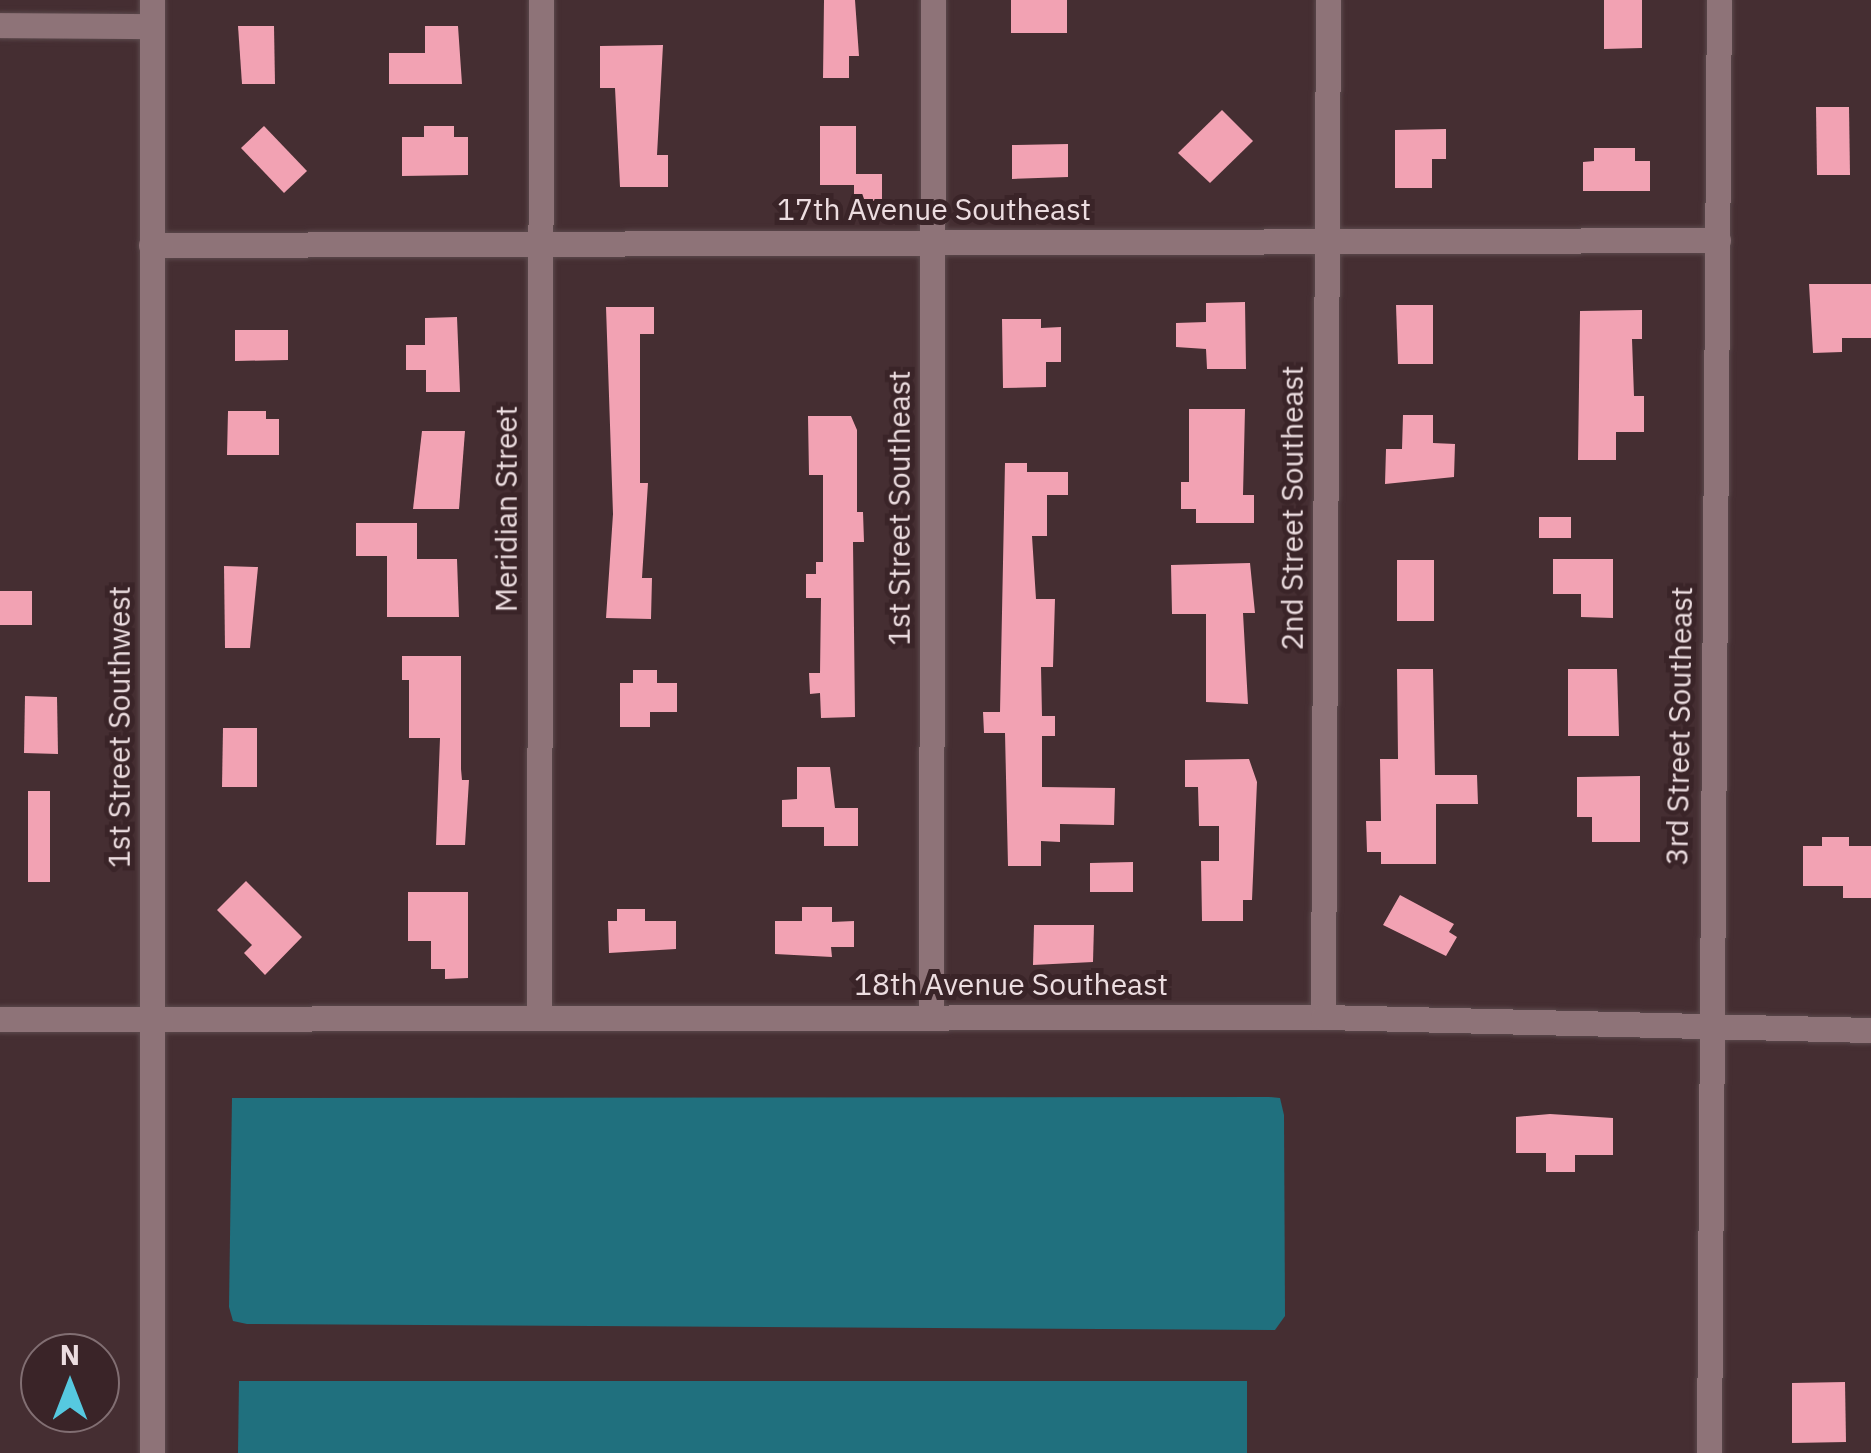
<!DOCTYPE html>
<html>
<head>
<meta charset="utf-8">
<style>
  body { margin:0 }
  #map { position:relative; width:1871px; height:1453px; overflow:hidden; background:#452e32; font-family:"IBM Plex Sans",sans-serif }
  div>[style] { position:absolute }
  .water>* { inset:0; background:#20707e }
  .building>* { inset:0; background:#f2a2b3 }
  .roads { filter:drop-shadow(0 0 2px #5c4a4d) drop-shadow(0 0 2px #5c4a4d) }
  .minor>* { height:25px; margin:-12.5px; padding:0 12.5px; transform-origin:12.5px; border-radius:12.5px; background:#8e7378 }
  span { translate:-50% -50%; white-space:nowrap; text-align:center; line-height:1.15; -webkit-text-stroke:10px #3a2428; paint-order:stroke }
  .street-label { font-size:30px; color:#ecdde0 }
  .north { position:absolute; left:20px; top:1333px; width:100px; height:100px; box-sizing:border-box; background:#3a2428; border:2px solid #816e72; border-radius:50%; rotate:0deg; font-size:28px; font-weight:700; line-height:40px; text-align:center; color:#ecdde0 }
  .north::after { content:''; display:block; margin:auto; width:35px; height:45px; background:#56c9e0; clip-path:polygon(50% 0,100% 100%,50% 72%,0 100%) }
</style>
</head>
<body>
<div id="map">
  <div class="water">
    <i style="clip-path:polygon(1269px 1097px,1280px 1098px,1284px 1115px,1285px 1316px,1275px 1330px,247px 1324px,233px 1321px,229px 1307px,232px 1098px)"></i>
    <i style="clip-path:polygon(239px 1381px,1247px 1381px,1247px 1453px,238px 1453px)"></i>
  </div>
  <div class="building">
    <i style="clip-path:polygon(824px 0,855px 0,859px 56px,849px 56px,849px 78px,823px 78px)"></i>
    <i style="clip-path:polygon(1011px 0,1067px 0,1067px 33px,1011px 33px)"></i>
    <i style="clip-path:polygon(1604px 0,1642px 0,1642px 48px,1604px 49px)"></i>
    <i style="clip-path:polygon(238px 26px,274px 26px,275px 84px,242px 84px)"></i>
    <i style="clip-path:polygon(425px 26px,458px 26px,462px 84px,389px 84px,389px 53px,425px 53px)"></i>
    <i style="clip-path:polygon(663px 45px,657px 155px,668px 155px,668px 187px,620px 187px,615px 88px,600px 88px,600px 46px)"></i>
    <i style="clip-path:polygon(1816px 107px,1849px 107px,1850px 175px,1817px 175px)"></i>
    <i style="clip-path:polygon(1222px 110px,1253px 141px,1210px 183px,1178px 153px)"></i>
    <i style="clip-path:polygon(264px 126px,307px 171px,284px 193px,241px 148px)"></i>
    <i style="clip-path:polygon(424px 126px,454px 126px,454px 137px,468px 137px,468px 175px,402px 176px,402px 137px,424px 137px)"></i>
    <i style="clip-path:polygon(820px 126px,856px 126px,856px 174px,882px 174px,882px 201px,854px 201px,854px 185px,820px 185px)"></i>
    <i style="clip-path:polygon(1446px 129px,1446px 159px,1432px 159px,1432px 188px,1395px 188px,1395px 130px)"></i>
    <i style="clip-path:polygon(1068px 144px,1068px 177px,1012px 179px,1012px 145px)"></i>
    <i style="clip-path:polygon(1594px 148px,1635px 148px,1635px 161px,1650px 161px,1650px 191px,1583px 191px,1583px 162px,1594px 161px)"></i>
    <i style="clip-path:polygon(1809px 284px,1871px 284px,1871px 338px,1842px 338px,1842px 352px,1813px 353px)"></i>
    <i style="clip-path:polygon(1245px 302px,1246px 369px,1207px 369px,1206px 349px,1176px 347px,1176px 323px,1206px 322px,1206px 303px)"></i>
    <i style="clip-path:polygon(1396px 305px,1433px 305px,1433px 364px,1398px 364px)"></i>
    <i style="clip-path:polygon(606px 307px,654px 307px,654px 334px,640px 334px,640px 483px,648px 483px,642px 578px,652px 578px,651px 619px,606px 618px,613px 514px)"></i>
    <i style="clip-path:polygon(1642px 310px,1642px 339px,1632px 339px,1634px 396px,1644px 396px,1644px 432px,1616px 432px,1616px 460px,1578px 460px,1580px 311px)"></i>
    <i style="clip-path:polygon(457px 317px,460px 392px,426px 392px,426px 370px,406px 370px,406px 345px,425px 345px,425px 318px)"></i>
    <i style="clip-path:polygon(1002px 319px,1041px 319px,1041px 328px,1061px 327px,1061px 362px,1046px 362px,1046px 387px,1003px 388px)"></i>
    <i style="clip-path:polygon(235px 330px,288px 330px,288px 360px,235px 361px)"></i>
    <i style="clip-path:polygon(1189px 409px,1245px 409px,1243px 495px,1254px 495px,1254px 523px,1196px 523px,1196px 509px,1181px 509px,1181px 482px,1189px 482px)"></i>
    <i style="clip-path:polygon(228px 411px,266px 411px,266px 419px,279px 419px,279px 455px,227px 455px)"></i>
    <i style="clip-path:polygon(1403px 415px,1433px 415px,1433px 443px,1455px 444px,1454px 477px,1385px 484px,1386px 449px,1402px 449px)"></i>
    <i style="clip-path:polygon(808px 416px,851px 416px,857px 430px,857px 512px,863px 512px,864px 542px,853px 542px,855px 717px,821px 718px,820px 693px,810px 694px,809px 673px,820px 673px,821px 598px,806px 598px,806px 574px,816px 574px,816px 562px,823px 562px,823px 475px,809px 475px)"></i>
    <i style="clip-path:polygon(422px 431px,465px 431px,459px 509px,413px 509px)"></i>
    <i style="clip-path:polygon(1005px 463px,1027px 463px,1027px 472px,1068px 472px,1068px 495px,1047px 495px,1047px 536px,1032px 536px,1036px 599px,1055px 599px,1053px 667px,1041px 667px,1042px 716px,1055px 716px,1055px 736px,1042px 736px,1042px 787px,1115px 788px,1114px 825px,1060px 824px,1060px 842px,1041px 841px,1041px 866px,1008px 866px,1005px 733px,984px 733px,983px 712px,1000px 712px)"></i>
    <i style="clip-path:polygon(1539px 517px,1571px 517px,1571px 538px,1539px 538px)"></i>
    <i style="clip-path:polygon(356px 523px,417px 523px,417px 559px,457px 559px,459px 617px,387px 617px,387px 556px,356px 556px)"></i>
    <i style="clip-path:polygon(1553px 559px,1613px 559px,1613px 618px,1581px 617px,1581px 594px,1553px 594px)"></i>
    <i style="clip-path:polygon(1397px 560px,1434px 560px,1434px 621px,1397px 621px)"></i>
    <i style="clip-path:polygon(1250px 563px,1255px 613px,1243px 613px,1248px 704px,1206px 702px,1206px 614px,1172px 614px,1171px 565px)"></i>
    <i style="clip-path:polygon(224px 566px,258px 567px,250px 648px,225px 648px)"></i>
    <i style="clip-path:polygon(0 591px,32px 591px,32px 625px,0 625px)"></i>
    <i style="clip-path:polygon(402px 656px,461px 656px,461px 769px,462px 780px,469px 780px,465px 845px,436px 845px,440px 738px,409px 738px,409px 680px,402px 680px)"></i>
    <i style="clip-path:polygon(1397px 669px,1433px 669px,1435px 775px,1477px 775px,1478px 804px,1436px 804px,1436px 864px,1381px 864px,1381px 852px,1367px 852px,1366px 821px,1381px 821px,1380px 759px,1398px 759px)"></i>
    <i style="clip-path:polygon(1568px 669px,1617px 669px,1619px 736px,1568px 736px)"></i>
    <i style="clip-path:polygon(633px 670px,657px 670px,657px 683px,677px 683px,677px 712px,650px 712px,650px 727px,620px 727px,620px 683px,633px 683px)"></i>
    <i style="clip-path:polygon(25px 696px,57px 697px,58px 754px,24px 753px)"></i>
    <i style="clip-path:polygon(223px 728px,257px 728px,257px 787px,222px 787px)"></i>
    <i style="clip-path:polygon(1249px 759px,1257px 782px,1252px 900px,1243px 900px,1243px 921px,1202px 921px,1201px 861px,1219px 861px,1219px 826px,1199px 826px,1198px 787px,1185px 787px,1185px 760px)"></i>
    <i style="clip-path:polygon(797px 767px,830px 767px,835px 808px,858px 808px,858px 846px,824px 846px,824px 827px,782px 827px,782px 800px,797px 799px)"></i>
    <i style="clip-path:polygon(1640px 776px,1640px 842px,1592px 842px,1592px 817px,1577px 817px,1577px 777px)"></i>
    <i style="clip-path:polygon(28px 791px,50px 791px,50px 882px,28px 882px)"></i>
    <i style="clip-path:polygon(1822px 837px,1849px 837px,1849px 846px,1871px 846px,1871px 898px,1843px 898px,1843px 886px,1803px 886px,1803px 846px,1822px 846px)"></i>
    <i style="clip-path:polygon(1133px 862px,1133px 892px,1090px 892px,1090px 863px)"></i>
    <i style="clip-path:polygon(246px 881px,302px 937px,265px 975px,244px 953px,252px 945px,217px 910px)"></i>
    <i style="clip-path:polygon(408px 892px,468px 892px,468px 978px,445px 979px,445px 969px,431px 969px,431px 941px,408px 941px)"></i>
    <i style="clip-path:polygon(1400px 895px,1454px 924px,1449px 932px,1457px 937px,1446px 956px,1383px 925px)"></i>
    <i style="clip-path:polygon(802px 907px,832px 907px,832px 922px,854px 921px,854px 947px,831px 947px,832px 957px,775px 954px,775px 921px,802px 921px)"></i>
    <i style="clip-path:polygon(617px 909px,645px 909px,645px 921px,676px 921px,676px 949px,609px 953px,608px 921px,617px 921px)"></i>
    <i style="clip-path:polygon(1034px 925px,1094px 925px,1093px 962px,1033px 965px)"></i>
    <i style="clip-path:polygon(1550px 1114px,1613px 1118px,1613px 1155px,1575px 1155px,1575px 1172px,1546px 1172px,1546px 1153px,1516px 1153px,1516px 1117px)"></i>
    <i style="clip-path:polygon(1845px 1382px,1846px 1442px,1792px 1443px,1792px 1383px)"></i>
  </div>
  <div class="roads">
    <div class="minor">
      <i style="left:0;top:25px;width:152px;rotate:0.4deg"></i>
      <i style="left:151px;top:245px;width:1567px;rotate:-0.18deg"></i>
      <i style="left:931px;top:1017px;width:1017px;rotate:-89.89deg"></i>
      <i style="left:1323px;top:1017px;width:1017px;rotate:-89.72deg"></i>
      <i style="left:539px;top:1018px;width:1018px;rotate:-89.89deg"></i>
      <i style="left:0;top:1019px;width:1323px;rotate:-0.09deg"></i>
      <i style="left:1323px;top:1017px;width:548px;rotate:1.36deg"></i>
      <i style="left:152px;top:1453px;width:1453px;rotate:-90deg"></i>
      <i style="left:1709px;top:1453px;width:1453px;rotate:-89.61deg"></i>
    </div>
  </div>
  <div class="street-label">
    <span style="left:934px;top:209px">17th Avenue Southeast</span>
    <span style="left:899px;top:508px;rotate:-90deg">1st Street Southeast</span>
    <span style="left:1292px;top:508px;rotate:-90deg">2nd Street Southeast</span>
    <span style="left:506px;top:509px;rotate:-90deg">Meridian Street</span>
    <span style="left:1679px;top:726px;rotate:-89deg">3rd Street Southeast</span>
    <span style="left:119px;top:727px;rotate:-90deg">1st Street Southwest</span>
    <span style="left:1011px;top:984px">18th Avenue Southeast</span>
  </div>
  <div class="north">N</div>
</div>
</body>
</html>
